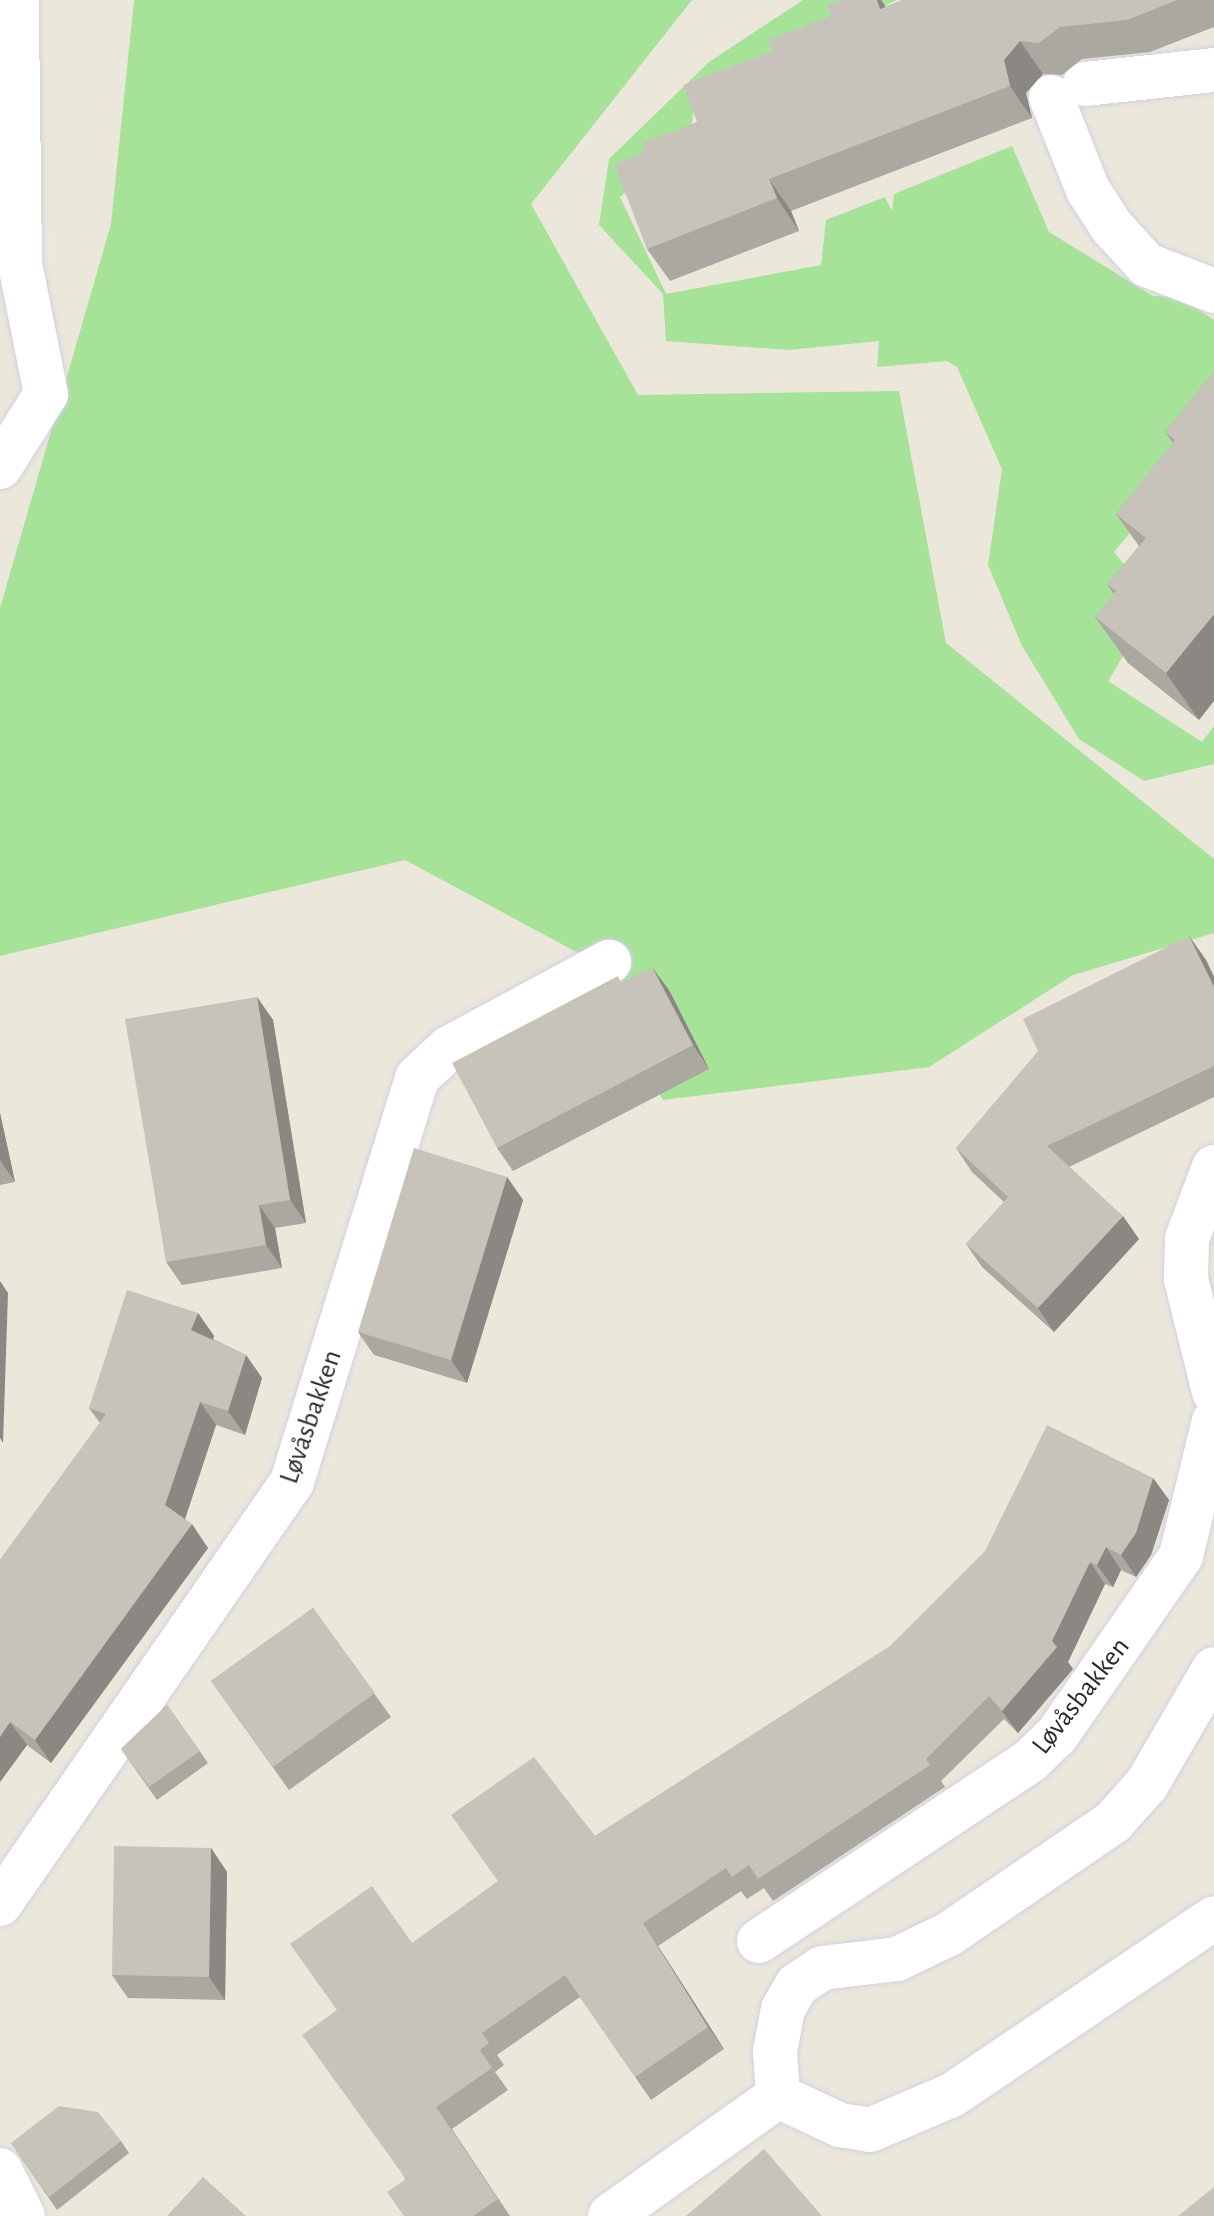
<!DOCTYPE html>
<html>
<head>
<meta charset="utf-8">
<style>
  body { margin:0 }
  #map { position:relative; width:1214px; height:2216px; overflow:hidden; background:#ece7db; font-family:"Alegreya Sans",sans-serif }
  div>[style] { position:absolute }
  .green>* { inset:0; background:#a6e297 }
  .roads { filter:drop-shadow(0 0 2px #d0d1e2) drop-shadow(0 0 2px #d0d1e2) }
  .minor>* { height:44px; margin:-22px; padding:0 22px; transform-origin:22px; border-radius:22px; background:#fff }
  .wall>* { inset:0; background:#aba8a1 }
  .shaded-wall>* { inset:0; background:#8b8883 }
  .building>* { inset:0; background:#c7c3bb }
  span { translate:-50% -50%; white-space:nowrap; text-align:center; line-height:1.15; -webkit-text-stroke:8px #fff; paint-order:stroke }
  .street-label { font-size:28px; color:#292929 }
</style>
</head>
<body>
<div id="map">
  <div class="green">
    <i style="clip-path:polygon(134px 0,692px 0,531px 204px,638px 395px,899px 391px,946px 643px,1214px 859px,1214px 933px,1073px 975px,929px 1067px,663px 1100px,584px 956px,405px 860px,0 956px,0 608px,111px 224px)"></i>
    <i style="clip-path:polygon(803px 0,896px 0,694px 105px,690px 142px,620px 197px,666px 294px,821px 265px,826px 220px,885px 197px,892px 211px,894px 194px,1012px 146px,1049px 232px,1153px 296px,1180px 297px,1214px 320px,1214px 433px,1114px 552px,1156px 602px,1108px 681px,1202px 742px,1214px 726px,1214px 764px,1144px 781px,1079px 739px,1022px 646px,988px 565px,1002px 469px,957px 367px,947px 361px,877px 367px,879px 341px,788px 350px,666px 341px,663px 294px,599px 225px,609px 159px,709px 62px)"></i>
  </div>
  <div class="roads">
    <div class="minor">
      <i style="left:1085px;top:84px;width:130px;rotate:-6.2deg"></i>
      <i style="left:1051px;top:97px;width:100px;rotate:68.3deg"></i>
      <i style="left:1088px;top:190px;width:44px;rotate:57deg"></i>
      <i style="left:1112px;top:227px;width:52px;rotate:47.4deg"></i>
      <i style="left:1147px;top:265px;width:72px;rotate:21.2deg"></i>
      <i style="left:0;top:467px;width:86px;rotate:-57.8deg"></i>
      <i style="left:46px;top:394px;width:133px;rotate:-101.3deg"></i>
      <i style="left:20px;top:264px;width:264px;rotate:-90.7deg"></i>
      <i style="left:1214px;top:1167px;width:77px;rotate:110.6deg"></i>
      <i style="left:1187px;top:1239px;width:40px;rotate:91.4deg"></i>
      <i style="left:1186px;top:1279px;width:116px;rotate:76.1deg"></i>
      <i style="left:0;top:1904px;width:513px;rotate:-55.32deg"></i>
      <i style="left:292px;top:1482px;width:423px;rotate:-72.8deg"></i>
      <i style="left:417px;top:1078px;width:44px;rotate:-43.2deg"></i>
      <i style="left:449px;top:1048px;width:182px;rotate:-28.3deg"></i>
      <i style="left:759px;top:1941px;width:325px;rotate:-33.6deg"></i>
      <i style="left:1030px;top:1761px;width:37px;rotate:-44deg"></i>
      <i style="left:1057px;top:1735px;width:218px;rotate:-55.3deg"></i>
      <i style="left:1181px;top:1556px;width:139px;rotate:-76.3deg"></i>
      <i style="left:778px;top:2096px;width:45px;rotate:-93.8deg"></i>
      <i style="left:775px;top:2051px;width:43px;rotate:-79.2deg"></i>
      <i style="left:783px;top:2009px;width:28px;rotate:-60deg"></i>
      <i style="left:797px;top:1985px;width:30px;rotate:-34deg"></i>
      <i style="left:822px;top:1968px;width:76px;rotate:-6.8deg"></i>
      <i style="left:897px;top:1959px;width:58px;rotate:-25.7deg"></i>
      <i style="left:949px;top:1934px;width:199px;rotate:-34.3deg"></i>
      <i style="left:1113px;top:1822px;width:51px;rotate:-48.2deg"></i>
      <i style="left:1147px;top:1784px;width:133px;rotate:-59.8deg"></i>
      <i style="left:778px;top:2096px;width:68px;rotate:25.1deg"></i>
      <i style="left:840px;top:2125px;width:30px;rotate:9deg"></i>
      <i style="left:870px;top:2130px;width:89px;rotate:-23.1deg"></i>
      <i style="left:952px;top:2095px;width:316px;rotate:-34deg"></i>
      <i style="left:0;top:2170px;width:51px;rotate:63.4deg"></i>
      <i style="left:610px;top:2216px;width:206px;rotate:-35.5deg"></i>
    </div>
  </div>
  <div class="wall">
    <i style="clip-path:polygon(841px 0,881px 0,885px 7px,903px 0,1214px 0,1214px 27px,1150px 52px,1082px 59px,1062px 75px,1043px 74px,1026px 93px,1032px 118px,791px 211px,799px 231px,670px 281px,647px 249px,645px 152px,697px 122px,772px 51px,831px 16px)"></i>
    <i style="clip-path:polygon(1214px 372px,1199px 720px,1128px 663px,1095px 617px,1114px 594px,1107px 585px,1139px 546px,1116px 514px,1173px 443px,1165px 432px)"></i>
    <i style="clip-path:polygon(1189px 936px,1206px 960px,1214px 977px,1214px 1097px,1069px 1167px,1139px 1239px,1054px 1332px,982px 1267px,966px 1244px,1004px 1202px,972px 1172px,956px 1148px)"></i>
    <i style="clip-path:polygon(622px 983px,669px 990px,709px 1069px,513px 1171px,497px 1148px)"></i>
    <i style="clip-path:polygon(257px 997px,273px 1020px,306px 1223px,275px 1228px,282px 1268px,182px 1285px,166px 1262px)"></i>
    <i style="clip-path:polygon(0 1113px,15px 1182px,0 1185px)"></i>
    <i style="clip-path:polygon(507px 1177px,523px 1200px,467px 1383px,374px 1355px,358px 1332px)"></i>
    <i style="clip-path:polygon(198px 1313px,214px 1336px,213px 1339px,246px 1355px,262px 1378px,245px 1435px,216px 1425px,185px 1519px,208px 1548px,51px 1763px,27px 1745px,0 1782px,0 1560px,100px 1423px,89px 1408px)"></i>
    <i style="clip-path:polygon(1153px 1478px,1169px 1500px,1151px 1555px,1136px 1577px,1121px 1570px,1113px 1587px,1105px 1584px,1068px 1662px,1073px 1669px,1018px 1733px,1004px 1719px,941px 1781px,945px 1787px,773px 1901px,764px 1888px,747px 1899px,741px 1891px,658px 1946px,724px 2049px,651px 2100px,580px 1997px,497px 2055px,504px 2065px,495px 2072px,508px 2090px,452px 2129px,510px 2216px,404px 2216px,405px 2179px,337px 2010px,412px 1943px,595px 1836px)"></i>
    <i style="clip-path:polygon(313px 1608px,391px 1717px,289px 1790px,211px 1681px)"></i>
    <i style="clip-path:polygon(167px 1705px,208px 1763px,157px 1800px,121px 1749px)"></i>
    <i style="clip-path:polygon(211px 1848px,227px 1872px,225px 2000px,128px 1998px,112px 1975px)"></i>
    <i style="clip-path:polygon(121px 2141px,129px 2153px,57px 2210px,11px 2143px)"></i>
  </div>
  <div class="shaded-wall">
    <i style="clip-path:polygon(877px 0,881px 0,895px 20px,880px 9px)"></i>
    <i style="clip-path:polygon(1020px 41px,1043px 74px,1026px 93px,1032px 118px,1010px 86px,1004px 60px)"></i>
    <i style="clip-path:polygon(769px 179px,791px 211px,799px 231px,777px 198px)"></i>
    <i style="clip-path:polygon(1214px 614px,1214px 701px,1199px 720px,1166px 673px)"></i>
    <i style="clip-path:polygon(1189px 936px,1206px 960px,1214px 977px,1214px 987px)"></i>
    <i style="clip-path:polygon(652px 967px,669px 990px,709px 1069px,693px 1045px)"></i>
    <i style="clip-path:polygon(257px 997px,273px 1020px,306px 1223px,290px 1200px)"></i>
    <i style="clip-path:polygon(0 1113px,15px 1182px,0 1160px)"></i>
    <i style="clip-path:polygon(507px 1177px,523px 1200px,467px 1383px,451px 1360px)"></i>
    <i style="clip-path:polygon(259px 1205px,275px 1228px,282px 1268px,266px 1245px)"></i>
    <i style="clip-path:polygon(1123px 1216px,1139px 1239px,1054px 1332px,1038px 1308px)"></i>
    <i style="clip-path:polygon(0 1281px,8px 1293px,3px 1443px,0 1438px)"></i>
    <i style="clip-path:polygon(198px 1313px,214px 1336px,208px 1353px,191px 1330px)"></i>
    <i style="clip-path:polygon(246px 1355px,262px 1378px,245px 1435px,228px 1411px)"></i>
    <i style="clip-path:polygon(200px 1402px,216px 1425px,182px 1528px,165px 1505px)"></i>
    <i style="clip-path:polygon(1153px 1478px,1169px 1500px,1151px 1555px,1136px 1577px,1121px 1555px)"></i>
    <i style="clip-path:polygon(192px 1524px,208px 1548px,51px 1763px,35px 1740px)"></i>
    <i style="clip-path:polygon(1106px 1547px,1121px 1570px,1113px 1587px,1097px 1565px)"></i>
    <i style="clip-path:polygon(1090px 1562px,1105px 1584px,1068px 1662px,1073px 1669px,1018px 1733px,1002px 1711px,1052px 1641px)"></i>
    <i style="clip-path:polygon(10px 1722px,27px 1745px,0 1782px,0 1737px)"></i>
    <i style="clip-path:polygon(211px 1848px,227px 1872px,225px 2000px,209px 1977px)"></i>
    <i style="clip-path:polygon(643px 1923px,658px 1946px,724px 2049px,708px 2027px)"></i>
  </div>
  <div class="building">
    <i style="clip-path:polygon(841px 0,877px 0,880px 9px,903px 0,1177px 0,1127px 20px,1060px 27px,1039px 43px,1020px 41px,1004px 60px,1010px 86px,769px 179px,777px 198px,647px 249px,614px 164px,645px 152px,642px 143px,697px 122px,683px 85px,772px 51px,768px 40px,831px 16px,827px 5px)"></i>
    <i style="clip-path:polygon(1214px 372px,1214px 614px,1166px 673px,1095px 617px,1116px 591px,1107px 585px,1146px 538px,1116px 514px,1175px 440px,1165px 432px)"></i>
    <i style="clip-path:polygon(1189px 936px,1214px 987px,1214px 1066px,1047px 1146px,1123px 1216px,1038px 1308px,966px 1244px,1008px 1197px,956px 1148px,1038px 1051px,1023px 1019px)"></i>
    <i style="clip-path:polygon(652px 967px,693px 1045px,497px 1148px,452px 1063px,618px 976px,621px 983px)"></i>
    <i style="clip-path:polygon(257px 997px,290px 1200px,259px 1205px,266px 1245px,166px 1262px,125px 1019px)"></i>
    <i style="clip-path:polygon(414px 1148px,507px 1177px,451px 1360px,358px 1332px)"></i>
    <i style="clip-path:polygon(127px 1290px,198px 1313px,191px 1330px,246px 1355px,228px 1411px,200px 1402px,165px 1505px,192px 1524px,35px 1740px,10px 1722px,0 1737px,0 1560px,106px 1414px,89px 1408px)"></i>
    <i style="clip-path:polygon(1047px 1425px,1153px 1478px,1136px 1533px,1121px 1555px,1106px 1547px,1097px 1565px,1090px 1562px,1052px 1641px,1057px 1647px,1002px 1711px,989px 1696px,926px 1759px,930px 1765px,758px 1879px,749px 1865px,732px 1877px,726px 1868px,643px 1923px,708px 2027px,635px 2077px,565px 1975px,482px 2033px,489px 2043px,480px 2050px,492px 2068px,436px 2107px,498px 2199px,473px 2216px,404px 2216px,387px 2192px,406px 2179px,302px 2035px,337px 2010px,290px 1944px,372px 1886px,412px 1943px,498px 1881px,451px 1815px,534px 1757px,595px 1836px,890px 1646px,985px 1551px)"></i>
    <i style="clip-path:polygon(313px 1608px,375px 1693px,273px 1767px,211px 1681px)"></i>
    <i style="clip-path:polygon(167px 1705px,200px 1751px,149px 1787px,121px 1749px)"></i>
    <i style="clip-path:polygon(114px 1846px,211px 1848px,209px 1977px,112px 1975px)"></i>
    <i style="clip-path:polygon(59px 2106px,98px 2112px,121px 2141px,49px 2197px,11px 2143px)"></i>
    <i style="clip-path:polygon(764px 2149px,822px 2216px,686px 2216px)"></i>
    <i style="clip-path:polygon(203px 2177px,246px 2216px,167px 2216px)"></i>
    <i style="clip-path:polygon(1214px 2187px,1214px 2216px,1178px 2216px)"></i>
  </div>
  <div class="street-label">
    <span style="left:311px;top:1417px;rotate:-71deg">Løvåsbakken</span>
    <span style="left:1081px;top:1696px;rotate:-52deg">Løvåsbakken</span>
  </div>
</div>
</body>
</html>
